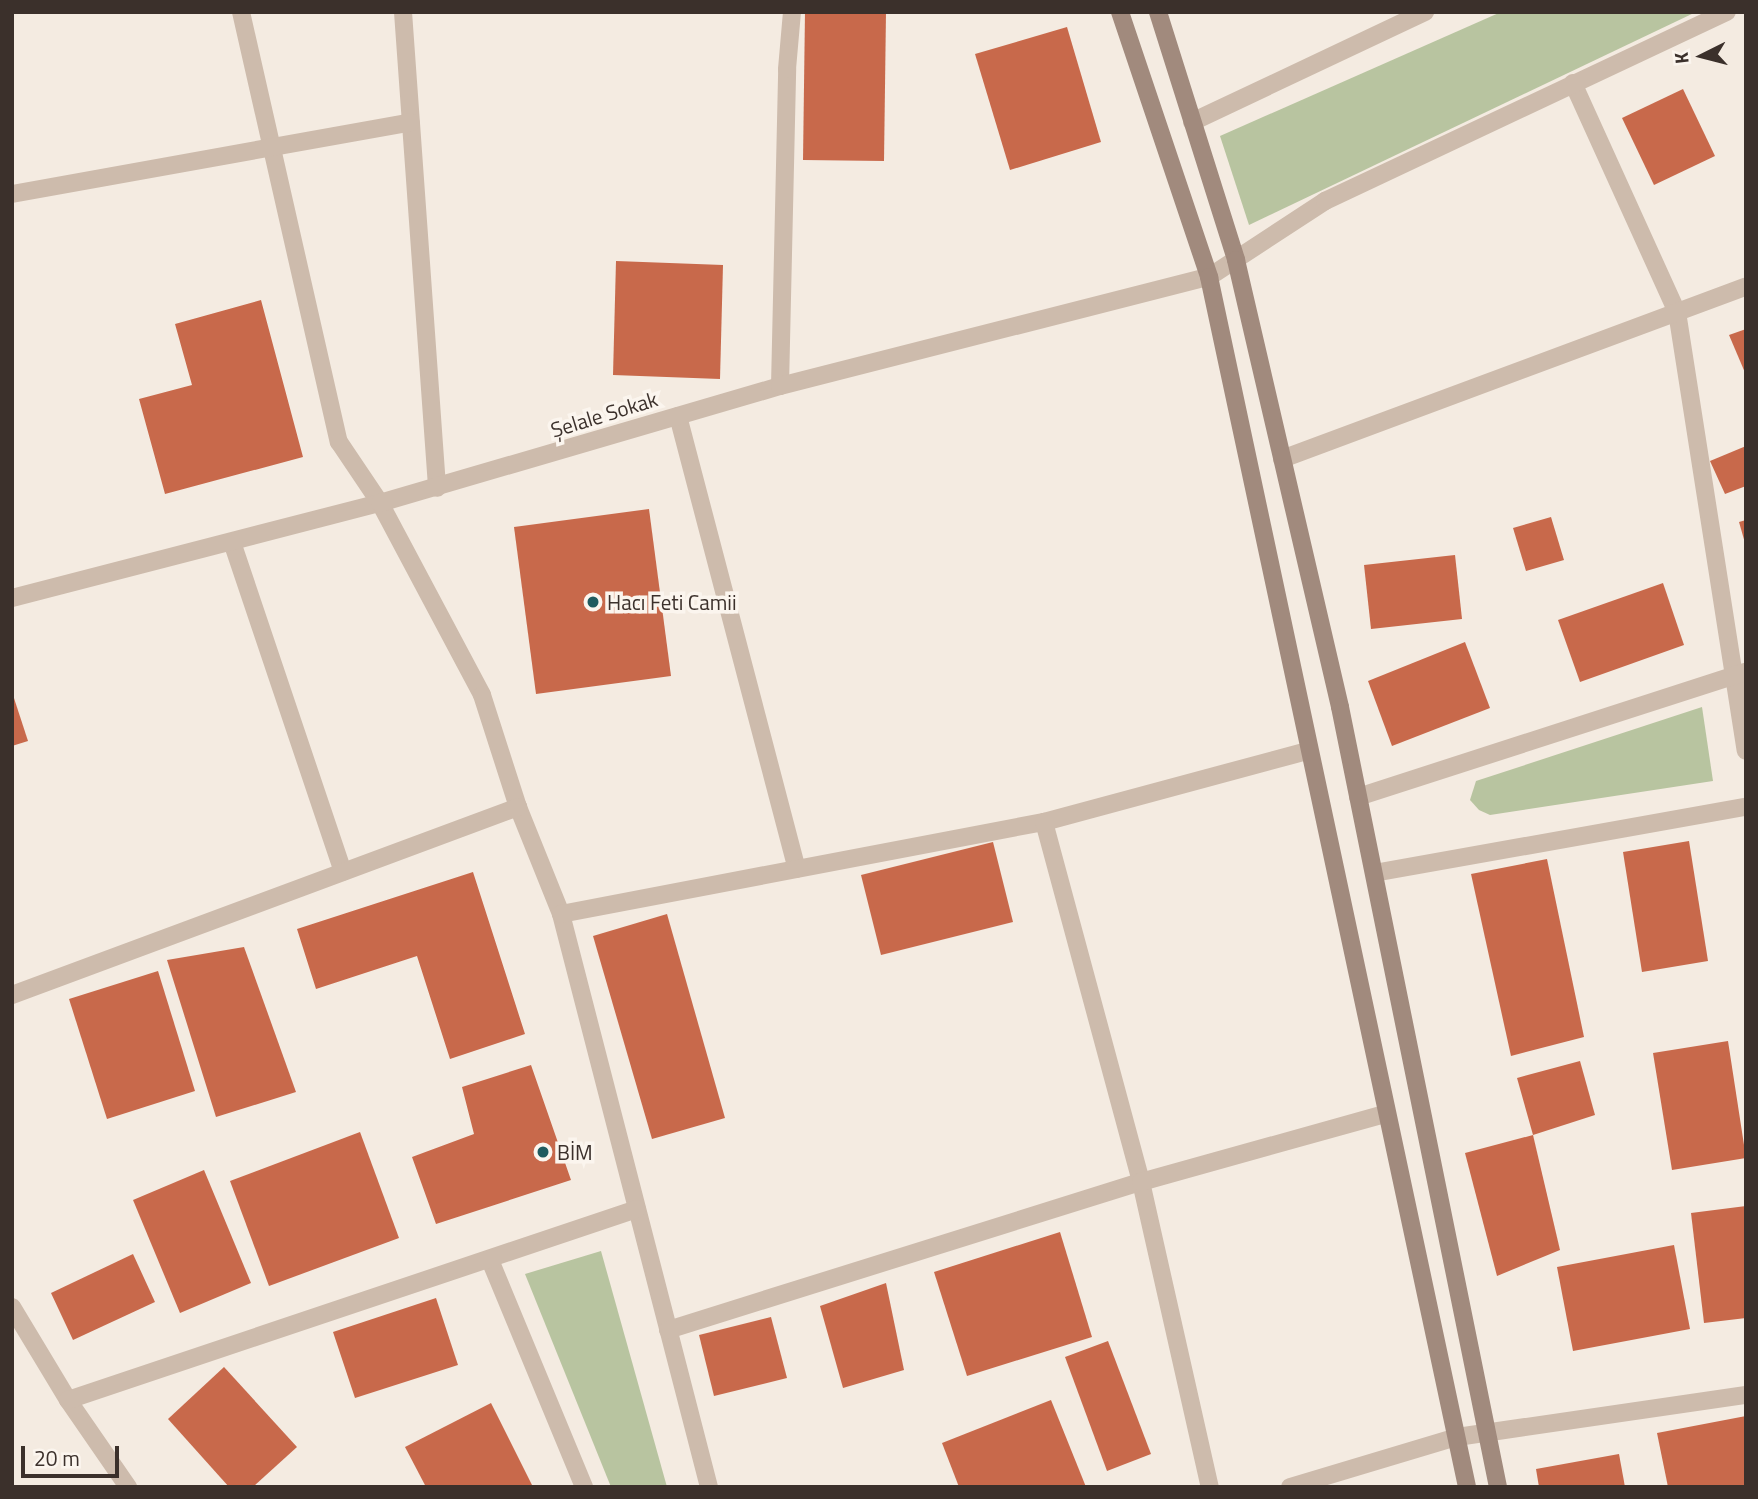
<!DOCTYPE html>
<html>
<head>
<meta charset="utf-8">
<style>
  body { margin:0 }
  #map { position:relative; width:1758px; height:1499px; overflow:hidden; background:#f4ebe1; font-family:"Titillium Web",sans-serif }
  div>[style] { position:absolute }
  .green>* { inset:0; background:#b8c4a0 }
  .building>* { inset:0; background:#c8694b }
  .street>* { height:18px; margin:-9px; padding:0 9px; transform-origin:9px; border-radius:9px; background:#cdbbac }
  .secondary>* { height:18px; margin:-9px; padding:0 9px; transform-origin:9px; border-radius:9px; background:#a18a7d }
  .dots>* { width:19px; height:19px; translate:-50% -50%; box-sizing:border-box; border:4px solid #fbf5ee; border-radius:50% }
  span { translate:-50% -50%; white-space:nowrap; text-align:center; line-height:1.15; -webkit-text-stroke:7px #fbf5ee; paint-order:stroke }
  .street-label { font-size:21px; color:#3b302b }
  .poi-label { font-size:21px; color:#3b302b }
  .left { translate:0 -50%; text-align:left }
  .frame { position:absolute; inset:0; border:14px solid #3b302b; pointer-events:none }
  .north { position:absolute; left:1667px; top:21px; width:70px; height:70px; -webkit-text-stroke:5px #fbf5ee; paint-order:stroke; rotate:264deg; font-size:19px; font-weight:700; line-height:28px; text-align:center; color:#3b302b }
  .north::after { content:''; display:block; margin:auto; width:24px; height:32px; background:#3b302b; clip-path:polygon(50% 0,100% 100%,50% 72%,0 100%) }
  .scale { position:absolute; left:21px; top:1446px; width:98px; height:32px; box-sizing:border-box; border:4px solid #3b302b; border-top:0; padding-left:9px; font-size:21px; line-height:24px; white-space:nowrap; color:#3b302b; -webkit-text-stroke:5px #fbf5ee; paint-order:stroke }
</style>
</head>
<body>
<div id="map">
  <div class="green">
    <i style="clip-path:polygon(1501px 12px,1696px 12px,1249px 225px,1220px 136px)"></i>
    <i style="clip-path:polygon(1702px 707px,1713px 781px,1490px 815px,1479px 810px,1470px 800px,1476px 781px)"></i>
    <i style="clip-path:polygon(601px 1251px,667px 1487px,611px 1487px,525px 1274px)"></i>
  </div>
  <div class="building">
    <i style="clip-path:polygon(805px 12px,886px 12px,884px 161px,803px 160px)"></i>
    <i style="clip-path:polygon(1067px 27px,1101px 142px,1010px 170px,975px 54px)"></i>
    <i style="clip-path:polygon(1683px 89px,1715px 156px,1654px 185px,1622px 118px)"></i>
    <i style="clip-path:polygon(616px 261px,723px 265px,720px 379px,613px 375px)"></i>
    <i style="clip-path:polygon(261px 300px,303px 457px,165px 494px,139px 399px,192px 385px,175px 324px)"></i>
    <i style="clip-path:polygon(1746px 329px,1746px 375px,1729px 335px)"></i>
    <i style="clip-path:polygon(1746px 446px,1746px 486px,1725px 494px,1710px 461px)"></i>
    <i style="clip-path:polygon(649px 509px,671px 676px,536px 694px,514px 527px)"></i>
    <i style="clip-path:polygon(1551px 517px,1564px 560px,1526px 571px,1513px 528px)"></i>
    <i style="clip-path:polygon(1746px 520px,1746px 543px,1745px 543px,1739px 522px)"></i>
    <i style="clip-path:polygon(1455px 555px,1462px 619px,1371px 629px,1364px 565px)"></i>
    <i style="clip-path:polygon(1663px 583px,1684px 645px,1580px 682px,1558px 620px)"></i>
    <i style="clip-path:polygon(1465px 642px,1490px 708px,1392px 746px,1368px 681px)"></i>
    <i style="clip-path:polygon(12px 692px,28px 741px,12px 746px)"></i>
    <i style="clip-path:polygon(1689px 841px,1708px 961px,1642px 972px,1623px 852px)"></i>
    <i style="clip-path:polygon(993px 842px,1013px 922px,881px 955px,861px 875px)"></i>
    <i style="clip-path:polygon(1547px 859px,1584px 1037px,1511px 1056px,1471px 874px)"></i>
    <i style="clip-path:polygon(473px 872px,525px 1034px,450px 1059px,417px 956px,316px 989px,297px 929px)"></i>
    <i style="clip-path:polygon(667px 914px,725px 1118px,652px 1139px,593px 936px)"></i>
    <i style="clip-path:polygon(244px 947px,296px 1092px,216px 1117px,167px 960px)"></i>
    <i style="clip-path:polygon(158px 971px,195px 1091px,107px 1119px,69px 999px)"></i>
    <i style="clip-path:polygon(1728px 1041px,1746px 1158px,1672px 1170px,1653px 1053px)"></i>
    <i style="clip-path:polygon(1580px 1061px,1595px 1115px,1533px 1135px,1517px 1078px)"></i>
    <i style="clip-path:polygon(531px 1065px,571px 1180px,436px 1224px,412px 1157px,474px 1134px,462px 1087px)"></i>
    <i style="clip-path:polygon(360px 1132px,399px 1238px,269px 1286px,230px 1181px)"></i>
    <i style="clip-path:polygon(1533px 1135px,1560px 1250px,1497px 1276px,1465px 1153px)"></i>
    <i style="clip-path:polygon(204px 1170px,251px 1283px,180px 1313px,133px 1200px)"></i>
    <i style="clip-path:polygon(1746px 1206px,1746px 1318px,1704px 1323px,1691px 1213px)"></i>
    <i style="clip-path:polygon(1060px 1232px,1092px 1337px,967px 1376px,934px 1272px)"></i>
    <i style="clip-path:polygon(1674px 1245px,1690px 1329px,1573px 1351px,1557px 1267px)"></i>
    <i style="clip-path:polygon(133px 1254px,155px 1302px,73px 1340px,51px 1293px)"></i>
    <i style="clip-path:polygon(886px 1283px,904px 1370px,843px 1388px,820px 1306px)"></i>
    <i style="clip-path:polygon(436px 1298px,458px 1365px,355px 1398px,333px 1332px)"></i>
    <i style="clip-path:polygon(771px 1317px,787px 1378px,714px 1396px,699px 1335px)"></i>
    <i style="clip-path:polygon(1108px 1341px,1151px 1454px,1107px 1471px,1065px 1357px)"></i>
    <i style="clip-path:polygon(224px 1367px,297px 1447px,253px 1487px,229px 1487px,168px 1419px)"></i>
    <i style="clip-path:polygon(1051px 1400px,1086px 1487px,959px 1487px,942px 1443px)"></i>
    <i style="clip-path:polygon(491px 1403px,533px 1487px,426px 1487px,405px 1447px)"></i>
    <i style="clip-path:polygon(1746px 1416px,1746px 1487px,1668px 1487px,1657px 1433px)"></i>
    <i style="clip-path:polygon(1619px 1454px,1625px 1487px,1539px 1487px,1536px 1469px)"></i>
  </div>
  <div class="street">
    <i style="left:241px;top:12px;width:441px;rotate:77.2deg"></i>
    <i style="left:339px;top:442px;width:73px;rotate:56.1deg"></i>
    <i style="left:380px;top:503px;width:217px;rotate:62deg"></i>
    <i style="left:482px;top:695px;width:118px;rotate:72.2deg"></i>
    <i style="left:518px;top:807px;width:115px;rotate:68.1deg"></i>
    <i style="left:561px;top:914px;width:592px;rotate:75.52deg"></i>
    <i style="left:403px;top:12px;width:477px;rotate:85.9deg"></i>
    <i style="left:1573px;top:83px;width:252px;rotate:65.6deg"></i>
    <i style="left:1677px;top:312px;width:444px;rotate:81.1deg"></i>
    <i style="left:1192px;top:122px;width:258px;rotate:-25.3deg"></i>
    <i style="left:12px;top:194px;width:405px;rotate:-10.2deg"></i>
    <i style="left:780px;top:386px;width:317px;rotate:-88.7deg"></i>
    <i style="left:787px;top:69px;width:57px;rotate:-85deg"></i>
    <i style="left:678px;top:416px;width:468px;rotate:75.3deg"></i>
    <i style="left:1282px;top:459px;width:495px;rotate:-20.4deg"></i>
    <i style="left:232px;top:542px;width:348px;rotate:71.4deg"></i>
    <i style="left:12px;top:598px;width:380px;rotate:-14.5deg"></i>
    <i style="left:380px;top:503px;width:417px;rotate:-16.3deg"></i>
    <i style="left:780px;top:386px;width:443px;rotate:-14.3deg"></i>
    <i style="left:1209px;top:277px;width:139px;rotate:-33.2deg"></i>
    <i style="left:1325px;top:201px;width:444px;rotate:-25.2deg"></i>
    <i style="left:1358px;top:797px;width:408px;rotate:-17.9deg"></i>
    <i style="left:1044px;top:822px;width:373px;rotate:74.9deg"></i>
    <i style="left:1141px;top:1182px;width:313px;rotate:77.3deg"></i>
    <i style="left:1374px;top:873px;width:378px;rotate:-10.1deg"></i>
    <i style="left:561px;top:914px;width:492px;rotate:-10.8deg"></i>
    <i style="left:1044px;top:822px;width:273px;rotate:-15.1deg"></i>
    <i style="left:12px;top:995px;width:540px;rotate:-20.38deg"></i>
    <i style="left:490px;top:1260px;width:246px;rotate:67.5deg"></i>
    <i style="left:12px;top:1307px;width:109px;rotate:58.9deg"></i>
    <i style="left:68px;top:1400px;width:106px;rotate:55.4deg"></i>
    <i style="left:668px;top:1330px;width:496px;rotate:-17.4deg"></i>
    <i style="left:1141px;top:1182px;width:253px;rotate:-15.6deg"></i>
    <i style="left:68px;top:1400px;width:600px;rotate:-18.56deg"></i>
    <i style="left:1290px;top:1487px;width:174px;rotate:-16.7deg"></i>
    <i style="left:1457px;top:1437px;width:292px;rotate:-8.3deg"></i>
  </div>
  <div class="secondary">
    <i style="left:1120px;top:12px;width:280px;rotate:71.4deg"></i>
    <i style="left:1209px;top:277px;width:1237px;rotate:77.96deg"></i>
    <i style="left:1158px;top:12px;width:260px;rotate:72.5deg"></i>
    <i style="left:1236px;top:260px;width:459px;rotate:76.9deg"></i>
    <i style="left:1340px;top:707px;width:796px;rotate:78.55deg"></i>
  </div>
  <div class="dots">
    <i style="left:593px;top:602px;background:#1f5a5e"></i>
    <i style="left:543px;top:1152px;background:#1f5a5e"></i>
  </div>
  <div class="street-label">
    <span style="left:604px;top:414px;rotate:-17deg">Şelale Sokak</span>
  </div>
  <div class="poi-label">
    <span class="left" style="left:607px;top:602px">Hacı Feti Camii</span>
    <span class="left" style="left:557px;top:1152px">BİM</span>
  </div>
  <div class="frame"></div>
  <div class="north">K</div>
  <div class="scale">20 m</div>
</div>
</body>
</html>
